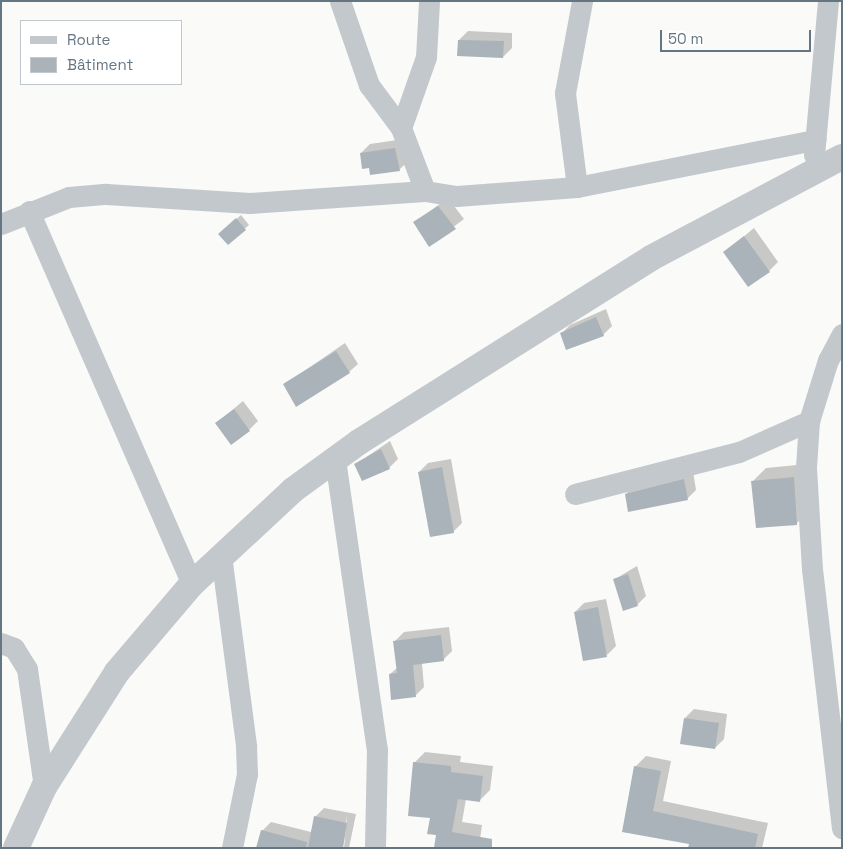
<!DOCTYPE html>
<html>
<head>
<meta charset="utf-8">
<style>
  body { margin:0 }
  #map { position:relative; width:843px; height:849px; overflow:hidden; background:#fafaf8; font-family:"Space Grotesk",sans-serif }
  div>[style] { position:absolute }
  .shadow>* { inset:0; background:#0003 }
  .building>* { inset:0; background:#aab3b9 }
  .minor>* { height:21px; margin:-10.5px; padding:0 10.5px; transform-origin:10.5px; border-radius:10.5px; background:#c3c8cc }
  .tertiary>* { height:26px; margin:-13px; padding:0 13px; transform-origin:13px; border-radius:13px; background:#c3c8cc }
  span { translate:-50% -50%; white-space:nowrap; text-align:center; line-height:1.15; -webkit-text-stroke:5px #fff; paint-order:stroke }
  .frame { position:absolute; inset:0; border:2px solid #657683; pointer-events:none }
  .legend { position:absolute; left:20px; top:20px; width:162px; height:65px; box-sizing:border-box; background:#fff; border:1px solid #c1c8cd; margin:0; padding:6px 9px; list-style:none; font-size:15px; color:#657683 }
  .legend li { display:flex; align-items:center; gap:10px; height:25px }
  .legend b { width:25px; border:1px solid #c1c8cd }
  .scale { position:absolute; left:660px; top:30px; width:151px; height:22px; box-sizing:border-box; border:2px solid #657683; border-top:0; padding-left:6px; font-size:15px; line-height:18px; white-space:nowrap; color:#657683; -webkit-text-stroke:4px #fff; paint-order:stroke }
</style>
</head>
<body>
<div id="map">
  <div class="shadow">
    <i style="clip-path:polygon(468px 31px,512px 33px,512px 48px,503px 57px,459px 40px)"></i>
    <i style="clip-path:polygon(404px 139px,408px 161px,399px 170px,370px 167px,361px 153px,370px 144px)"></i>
    <i style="clip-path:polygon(448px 198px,464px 219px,429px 245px,415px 222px)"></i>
    <i style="clip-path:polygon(241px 215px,249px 225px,228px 243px,220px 234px)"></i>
    <i style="clip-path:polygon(754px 228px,778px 262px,769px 271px,725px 252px)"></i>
    <i style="clip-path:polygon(606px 309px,612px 326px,603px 335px,561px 334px,570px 325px)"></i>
    <i style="clip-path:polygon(345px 343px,358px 364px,349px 372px,284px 385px)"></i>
    <i style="clip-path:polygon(243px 401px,258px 421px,249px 430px,217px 423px)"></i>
    <i style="clip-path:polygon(390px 441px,398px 459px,389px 468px,356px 464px)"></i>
    <i style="clip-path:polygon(451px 459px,462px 523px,453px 532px,419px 472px,428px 463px)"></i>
    <i style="clip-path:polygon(807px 464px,810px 510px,796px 524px,753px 481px,766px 468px)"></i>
    <i style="clip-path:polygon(693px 471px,696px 490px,687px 499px,626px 494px,635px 485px)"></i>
    <i style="clip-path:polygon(637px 566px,646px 596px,637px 605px,615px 579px)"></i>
    <i style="clip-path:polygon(606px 599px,616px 646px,607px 655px,575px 612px,584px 603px)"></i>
    <i style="clip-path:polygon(449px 627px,452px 651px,443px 660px,422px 663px,424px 687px,415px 696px,390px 674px,398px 667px,395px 641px,404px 632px)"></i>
    <i style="clip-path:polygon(694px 709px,727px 714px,724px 739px,715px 748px,685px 718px)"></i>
    <i style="clip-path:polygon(425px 752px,461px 756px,460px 762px,493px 766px,490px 790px,480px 800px,466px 799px,462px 822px,482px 825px,479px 847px,438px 834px,414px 763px)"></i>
    <i style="clip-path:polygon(646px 756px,671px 761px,663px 801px,768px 823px,762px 848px,689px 848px,690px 843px,624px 831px,635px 767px)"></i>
    <i style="clip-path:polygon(324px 808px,356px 814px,349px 848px,344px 848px,347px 816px,341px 848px,258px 848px,262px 831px,271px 822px,311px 832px,315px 817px)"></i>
  </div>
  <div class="building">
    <i style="clip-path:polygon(458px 40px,504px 41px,503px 58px,457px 56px)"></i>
    <i style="clip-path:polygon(395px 148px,400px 171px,370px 175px,369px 168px,362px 169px,360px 153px)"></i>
    <i style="clip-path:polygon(438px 206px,456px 229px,429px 247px,413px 222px)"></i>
    <i style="clip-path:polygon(236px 218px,246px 230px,228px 245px,218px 234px)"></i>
    <i style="clip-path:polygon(744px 236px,770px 272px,748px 287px,723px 252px)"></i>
    <i style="clip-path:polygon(596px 317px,604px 336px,566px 350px,560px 333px)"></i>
    <i style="clip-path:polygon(336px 351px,350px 373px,296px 407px,283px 384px)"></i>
    <i style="clip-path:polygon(234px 409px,250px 431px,231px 445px,215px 423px)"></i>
    <i style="clip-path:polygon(381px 449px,390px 469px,362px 481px,354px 464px)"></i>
    <i style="clip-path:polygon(442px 467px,454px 533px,430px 537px,418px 472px)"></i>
    <i style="clip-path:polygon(794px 477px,797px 525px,756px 528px,751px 481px)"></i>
    <i style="clip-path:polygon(684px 479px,688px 500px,628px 512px,625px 494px)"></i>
    <i style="clip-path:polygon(628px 574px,638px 606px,623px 611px,613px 579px)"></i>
    <i style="clip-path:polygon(598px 607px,607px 657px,583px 661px,574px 612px)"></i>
    <i style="clip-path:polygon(441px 635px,444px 661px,413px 665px,416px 697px,391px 700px,389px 674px,397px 673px,393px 641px)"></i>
    <i style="clip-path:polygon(684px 718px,719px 723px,715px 749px,680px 744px)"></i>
    <i style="clip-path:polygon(413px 762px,451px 766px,451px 772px,483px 776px,480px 802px,458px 799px,452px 832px,492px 839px,492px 848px,434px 848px,436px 835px,427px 834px,430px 818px,408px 816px)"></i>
    <i style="clip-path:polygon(634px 766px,661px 771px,653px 811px,758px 834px,755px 848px,688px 848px,689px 844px,622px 832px)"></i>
    <i style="clip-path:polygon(314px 816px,347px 823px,343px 848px,308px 848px)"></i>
    <i style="clip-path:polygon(261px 830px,307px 842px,306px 848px,256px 848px)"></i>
  </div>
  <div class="minor">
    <i style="left:340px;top:1px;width:89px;rotate:71deg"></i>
    <i style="left:369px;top:85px;width:54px;rotate:53.3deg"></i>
    <i style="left:401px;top:128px;width:67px;rotate:69.1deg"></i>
    <i style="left:401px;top:128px;width:75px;rotate:-70.6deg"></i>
    <i style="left:426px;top:57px;width:56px;rotate:-86.9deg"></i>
    <i style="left:814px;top:155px;width:155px;rotate:-84.8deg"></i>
    <i style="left:577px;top:187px;width:95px;rotate:-97.3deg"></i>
    <i style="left:565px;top:93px;width:94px;rotate:-79.5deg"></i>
    <i style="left:29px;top:211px;width:407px;rotate:66.4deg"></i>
    <i style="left:1px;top:224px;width:73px;rotate:-21.7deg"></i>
    <i style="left:69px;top:197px;width:37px;rotate:-5deg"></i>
    <i style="left:106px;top:194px;width:144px;rotate:3.6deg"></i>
    <i style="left:250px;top:203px;width:175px;rotate:-3.9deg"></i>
    <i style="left:425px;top:191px;width:32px;rotate:9deg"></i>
    <i style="left:457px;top:196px;width:120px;rotate:-4.3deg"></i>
    <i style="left:577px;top:187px;width:243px;rotate:-11.2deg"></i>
    <i style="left:842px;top:334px;width:30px;rotate:118deg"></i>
    <i style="left:828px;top:360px;width:64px;rotate:107.3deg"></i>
    <i style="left:809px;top:421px;width:47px;rotate:93.7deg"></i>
    <i style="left:806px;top:468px;width:101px;rotate:86.6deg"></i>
    <i style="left:812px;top:569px;width:261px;rotate:83.4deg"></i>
    <i style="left:335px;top:459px;width:294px;rotate:81.8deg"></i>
    <i style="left:377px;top:750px;width:98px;rotate:91.2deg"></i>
    <i style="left:575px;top:494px;width:169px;rotate:-14.4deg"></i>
    <i style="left:739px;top:452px;width:77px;rotate:-23.9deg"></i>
    <i style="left:221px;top:555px;width:193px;rotate:82.5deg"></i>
    <i style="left:246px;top:746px;width:28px;rotate:88deg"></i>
    <i style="left:247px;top:774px;width:76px;rotate:101.5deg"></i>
    <i style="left:1px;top:643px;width:14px;rotate:21deg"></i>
    <i style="left:14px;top:648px;width:25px;rotate:58deg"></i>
    <i style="left:27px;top:669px;width:119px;rotate:81.8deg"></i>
  </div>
  <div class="tertiary">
    <i style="left:16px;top:848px;width:67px;rotate:-65.3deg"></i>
    <i style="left:44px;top:787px;width:136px;rotate:-57.6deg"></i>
    <i style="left:117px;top:672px;width:116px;rotate:-49.6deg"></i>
    <i style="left:192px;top:584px;width:138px;rotate:-42.9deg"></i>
    <i style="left:293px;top:490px;width:82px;rotate:-36deg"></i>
    <i style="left:359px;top:442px;width:345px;rotate:-32.2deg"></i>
    <i style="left:651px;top:258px;width:216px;rotate:-27.9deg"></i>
  </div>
  <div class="frame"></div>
  <ul class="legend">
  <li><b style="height:6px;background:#c3c8cc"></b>Route</li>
  <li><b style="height:14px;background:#aab3b9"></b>Bâtiment</li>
  </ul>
  <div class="scale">50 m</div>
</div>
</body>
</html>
